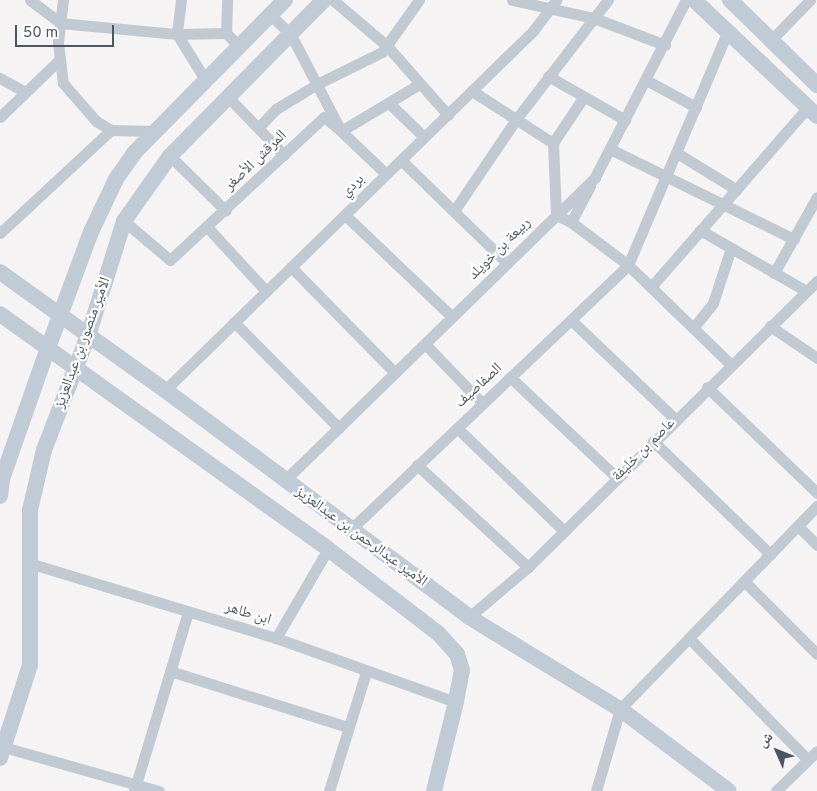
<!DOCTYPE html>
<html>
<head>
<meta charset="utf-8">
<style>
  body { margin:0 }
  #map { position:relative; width:817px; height:791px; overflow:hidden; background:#f5f3f3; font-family:Overpass,"Noto Naskh Arabic",sans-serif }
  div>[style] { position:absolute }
  .street>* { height:11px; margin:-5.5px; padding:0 5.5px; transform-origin:5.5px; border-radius:5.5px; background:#c1cad2 }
  .secondary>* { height:16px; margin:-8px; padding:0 8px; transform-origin:8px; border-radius:8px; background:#c1cbd6 }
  span { translate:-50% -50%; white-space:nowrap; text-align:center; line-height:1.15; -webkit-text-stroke:4.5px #fff; paint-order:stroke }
  .street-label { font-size:15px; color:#4a5661 }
  .north { position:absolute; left:752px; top:726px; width:50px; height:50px; -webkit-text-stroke:4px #fff; paint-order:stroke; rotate:314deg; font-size:14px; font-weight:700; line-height:20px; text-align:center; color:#4a5661 }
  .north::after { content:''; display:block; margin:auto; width:18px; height:22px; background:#4a5661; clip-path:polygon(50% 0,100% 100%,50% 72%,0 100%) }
  .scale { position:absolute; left:15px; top:25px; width:99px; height:22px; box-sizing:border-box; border:2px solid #4a5661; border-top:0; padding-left:6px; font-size:15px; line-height:18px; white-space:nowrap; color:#4a5661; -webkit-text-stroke:4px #fff; paint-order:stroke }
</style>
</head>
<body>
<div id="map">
  <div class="street">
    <i style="left:30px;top:0;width:38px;rotate:37deg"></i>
    <i style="left:60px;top:23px;width:118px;rotate:5.4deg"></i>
    <i style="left:177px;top:34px;width:55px;rotate:58.3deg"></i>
    <i style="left:181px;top:0;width:34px;rotate:97deg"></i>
    <i style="left:177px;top:34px;width:49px;rotate:-1.2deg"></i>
    <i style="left:226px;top:33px;width:20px;rotate:45deg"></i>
    <i style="left:333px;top:0;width:71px;rotate:40.4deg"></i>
    <i style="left:387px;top:46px;width:92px;rotate:48.5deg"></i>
    <i style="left:512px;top:0;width:84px;rotate:12.4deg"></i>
    <i style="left:594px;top:18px;width:76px;rotate:20.8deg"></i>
    <i style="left:271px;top:15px;width:28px;rotate:45deg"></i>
    <i style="left:291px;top:35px;width:108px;rotate:62.5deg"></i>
    <i style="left:341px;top:131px;width:62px;rotate:43.7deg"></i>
    <i style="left:226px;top:33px;width:33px;rotate:-88deg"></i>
    <i style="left:771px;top:40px;width:56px;rotate:-45.7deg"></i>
    <i style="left:60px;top:59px;width:24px;rotate:83deg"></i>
    <i style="left:63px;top:83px;width:50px;rotate:49deg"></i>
    <i style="left:96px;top:121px;width:17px;rotate:31deg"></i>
    <i style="left:111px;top:130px;width:44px;rotate:1.3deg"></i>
    <i style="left:548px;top:76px;width:89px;rotate:29.7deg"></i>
    <i style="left:0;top:78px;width:29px;rotate:29deg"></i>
    <i style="left:646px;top:80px;width:57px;rotate:28.4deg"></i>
    <i style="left:472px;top:91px;width:96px;rotate:32.7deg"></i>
    <i style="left:229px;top:98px;width:79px;rotate:46deg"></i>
    <i style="left:583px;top:98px;width:54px;rotate:123.7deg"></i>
    <i style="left:553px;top:143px;width:72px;rotate:87.6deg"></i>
    <i style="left:556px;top:215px;width:17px;rotate:25deg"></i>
    <i style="left:571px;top:222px;width:71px;rotate:37deg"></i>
    <i style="left:628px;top:265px;width:142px;rotate:44.1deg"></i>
    <i style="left:390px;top:104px;width:47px;rotate:44.1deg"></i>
    <i style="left:0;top:117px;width:83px;rotate:-44deg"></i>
    <i style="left:60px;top:59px;width:17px;rotate:-97deg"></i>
    <i style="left:58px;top:42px;width:42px;rotate:-83.2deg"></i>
    <i style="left:259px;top:127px;width:25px;rotate:-47deg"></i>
    <i style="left:276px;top:109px;width:50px;rotate:-31.2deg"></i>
    <i style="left:319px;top:83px;width:70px;rotate:-26.2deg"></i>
    <i style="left:382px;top:52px;width:64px;rotate:-54.6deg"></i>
    <i style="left:610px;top:149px;width:205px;rotate:26.1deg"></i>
    <i style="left:677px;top:153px;width:70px;rotate:31.7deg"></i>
    <i style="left:170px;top:156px;width:78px;rotate:44.5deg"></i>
    <i style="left:401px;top:160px;width:148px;rotate:44.2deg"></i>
    <i style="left:454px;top:211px;width:112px;rotate:-55.9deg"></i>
    <i style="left:517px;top:118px;width:149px;rotate:-52.4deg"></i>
    <i style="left:345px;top:215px;width:148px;rotate:43.6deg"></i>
    <i style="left:124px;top:221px;width:60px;rotate:40.3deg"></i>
    <i style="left:170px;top:260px;width:210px;rotate:-42.9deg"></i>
    <i style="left:324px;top:117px;width:22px;rotate:39deg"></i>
    <i style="left:341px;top:131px;width:90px;rotate:-30.9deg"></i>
    <i style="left:571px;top:222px;width:41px;rotate:-62.2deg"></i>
    <i style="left:208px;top:228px;width:86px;rotate:47.4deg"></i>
    <i style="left:700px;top:230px;width:122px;rotate:29.9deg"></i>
    <i style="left:0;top:233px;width:151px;rotate:-42.9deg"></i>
    <i style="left:291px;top:267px;width:148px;rotate:45.5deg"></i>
    <i style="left:774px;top:273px;width:87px;rotate:-60.5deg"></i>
    <i style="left:651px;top:287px;width:239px;rotate:-48.9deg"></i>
    <i style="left:571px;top:320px;width:144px;rotate:43.6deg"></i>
    <i style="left:234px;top:322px;width:149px;rotate:45.3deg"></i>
    <i style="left:770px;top:326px;width:57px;rotate:34.2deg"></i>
    <i style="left:693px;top:328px;width:32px;rotate:-51deg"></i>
    <i style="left:713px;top:303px;width:58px;rotate:-71.9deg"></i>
    <i style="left:425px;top:344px;width:82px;rotate:46deg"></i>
    <i style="left:510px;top:377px;width:147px;rotate:43.3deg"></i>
    <i style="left:707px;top:387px;width:153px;rotate:43.9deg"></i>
    <i style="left:165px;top:390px;width:514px;rotate:-44.29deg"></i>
    <i style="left:533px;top:31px;width:39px;rotate:-53deg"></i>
    <i style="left:457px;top:428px;width:149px;rotate:43.9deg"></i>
    <i style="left:653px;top:441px;width:163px;rotate:44deg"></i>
    <i style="left:417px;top:465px;width:151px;rotate:42.6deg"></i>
    <i style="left:284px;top:481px;width:435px;rotate:-44.3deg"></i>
    <i style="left:595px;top:177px;width:199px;rotate:-62.8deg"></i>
    <i style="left:798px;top:526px;width:27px;rotate:45deg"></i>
    <i style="left:350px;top:530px;width:384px;rotate:-43.6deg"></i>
    <i style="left:628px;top:265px;width:254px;rotate:-66.9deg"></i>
    <i style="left:29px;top:563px;width:258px;rotate:16.9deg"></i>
    <i style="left:276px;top:638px;width:191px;rotate:19.6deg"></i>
    <i style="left:744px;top:581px;width:103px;rotate:45deg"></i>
    <i style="left:469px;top:617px;width:77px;rotate:-40.3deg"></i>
    <i style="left:528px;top:567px;width:407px;rotate:-44.7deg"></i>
    <i style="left:276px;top:638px;width:103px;rotate:-59.7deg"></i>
    <i style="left:689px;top:638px;width:170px;rotate:45.7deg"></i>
    <i style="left:170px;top:671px;width:187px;rotate:17.5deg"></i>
    <i style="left:0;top:746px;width:165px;rotate:15.8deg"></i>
    <i style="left:134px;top:791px;width:187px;rotate:-73.2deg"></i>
    <i style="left:329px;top:791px;width:125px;rotate:-72.7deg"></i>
    <i style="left:596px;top:791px;width:85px;rotate:-73.7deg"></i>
    <i style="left:620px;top:709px;width:283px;rotate:-45.9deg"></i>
    <i style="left:776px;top:791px;width:57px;rotate:-44.3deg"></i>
  </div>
  <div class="secondary">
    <i style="left:694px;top:0;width:169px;rotate:43.3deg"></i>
    <i style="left:730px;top:0;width:122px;rotate:44.3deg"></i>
    <i style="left:0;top:272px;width:203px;rotate:35.6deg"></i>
    <i style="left:165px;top:390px;width:379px;rotate:36.7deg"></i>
    <i style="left:469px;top:617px;width:177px;rotate:31.4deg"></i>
    <i style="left:620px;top:709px;width:136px;rotate:37deg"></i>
    <i style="left:0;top:314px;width:403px;rotate:35.6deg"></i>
    <i style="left:328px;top:549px;width:138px;rotate:37.4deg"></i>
    <i style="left:438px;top:633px;width:28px;rotate:48deg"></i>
    <i style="left:457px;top:654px;width:17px;rotate:73deg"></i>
    <i style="left:462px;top:670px;width:33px;rotate:101deg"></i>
    <i style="left:456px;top:702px;width:92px;rotate:103.9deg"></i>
    <i style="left:0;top:496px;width:17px;rotate:-83deg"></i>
    <i style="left:2px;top:479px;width:139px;rotate:-70.7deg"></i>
    <i style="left:48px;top:348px;width:124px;rotate:-69.7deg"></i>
    <i style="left:91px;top:232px;width:59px;rotate:-64.7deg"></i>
    <i style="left:116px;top:179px;width:32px;rotate:-55deg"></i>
    <i style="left:134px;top:153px;width:215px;rotate:-45.4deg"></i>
    <i style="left:0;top:758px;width:98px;rotate:-72.1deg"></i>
    <i style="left:30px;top:665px;width:155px;rotate:-90deg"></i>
    <i style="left:30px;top:510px;width:62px;rotate:-76.9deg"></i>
    <i style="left:44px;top:450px;width:122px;rotate:-68.9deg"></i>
    <i style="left:88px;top:336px;width:121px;rotate:-72.6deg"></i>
    <i style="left:124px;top:221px;width:80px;rotate:-54.7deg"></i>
    <i style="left:170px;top:156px;width:219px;rotate:-45.4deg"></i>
  </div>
  <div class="street-label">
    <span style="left:256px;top:161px;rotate:-44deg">المرقش الأصغر</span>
    <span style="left:353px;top:186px;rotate:-44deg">بردي</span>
    <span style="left:500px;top:249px;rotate:-45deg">ربيعة بن خويلد</span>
    <span style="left:83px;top:343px;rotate:-70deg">الأمير منصور بن عبدالعزيز</span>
    <span style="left:479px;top:386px;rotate:-43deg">الصفاصيف</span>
    <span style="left:644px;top:450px;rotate:-45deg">عاصم بن خليفة</span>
    <span style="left:361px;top:537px;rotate:36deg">الأمير عبدالرحمن بن عبدالعزيز</span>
    <span style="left:248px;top:614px;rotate:17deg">ابن طاهر</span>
  </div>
  <div class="north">ش</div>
  <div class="scale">50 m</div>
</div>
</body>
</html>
